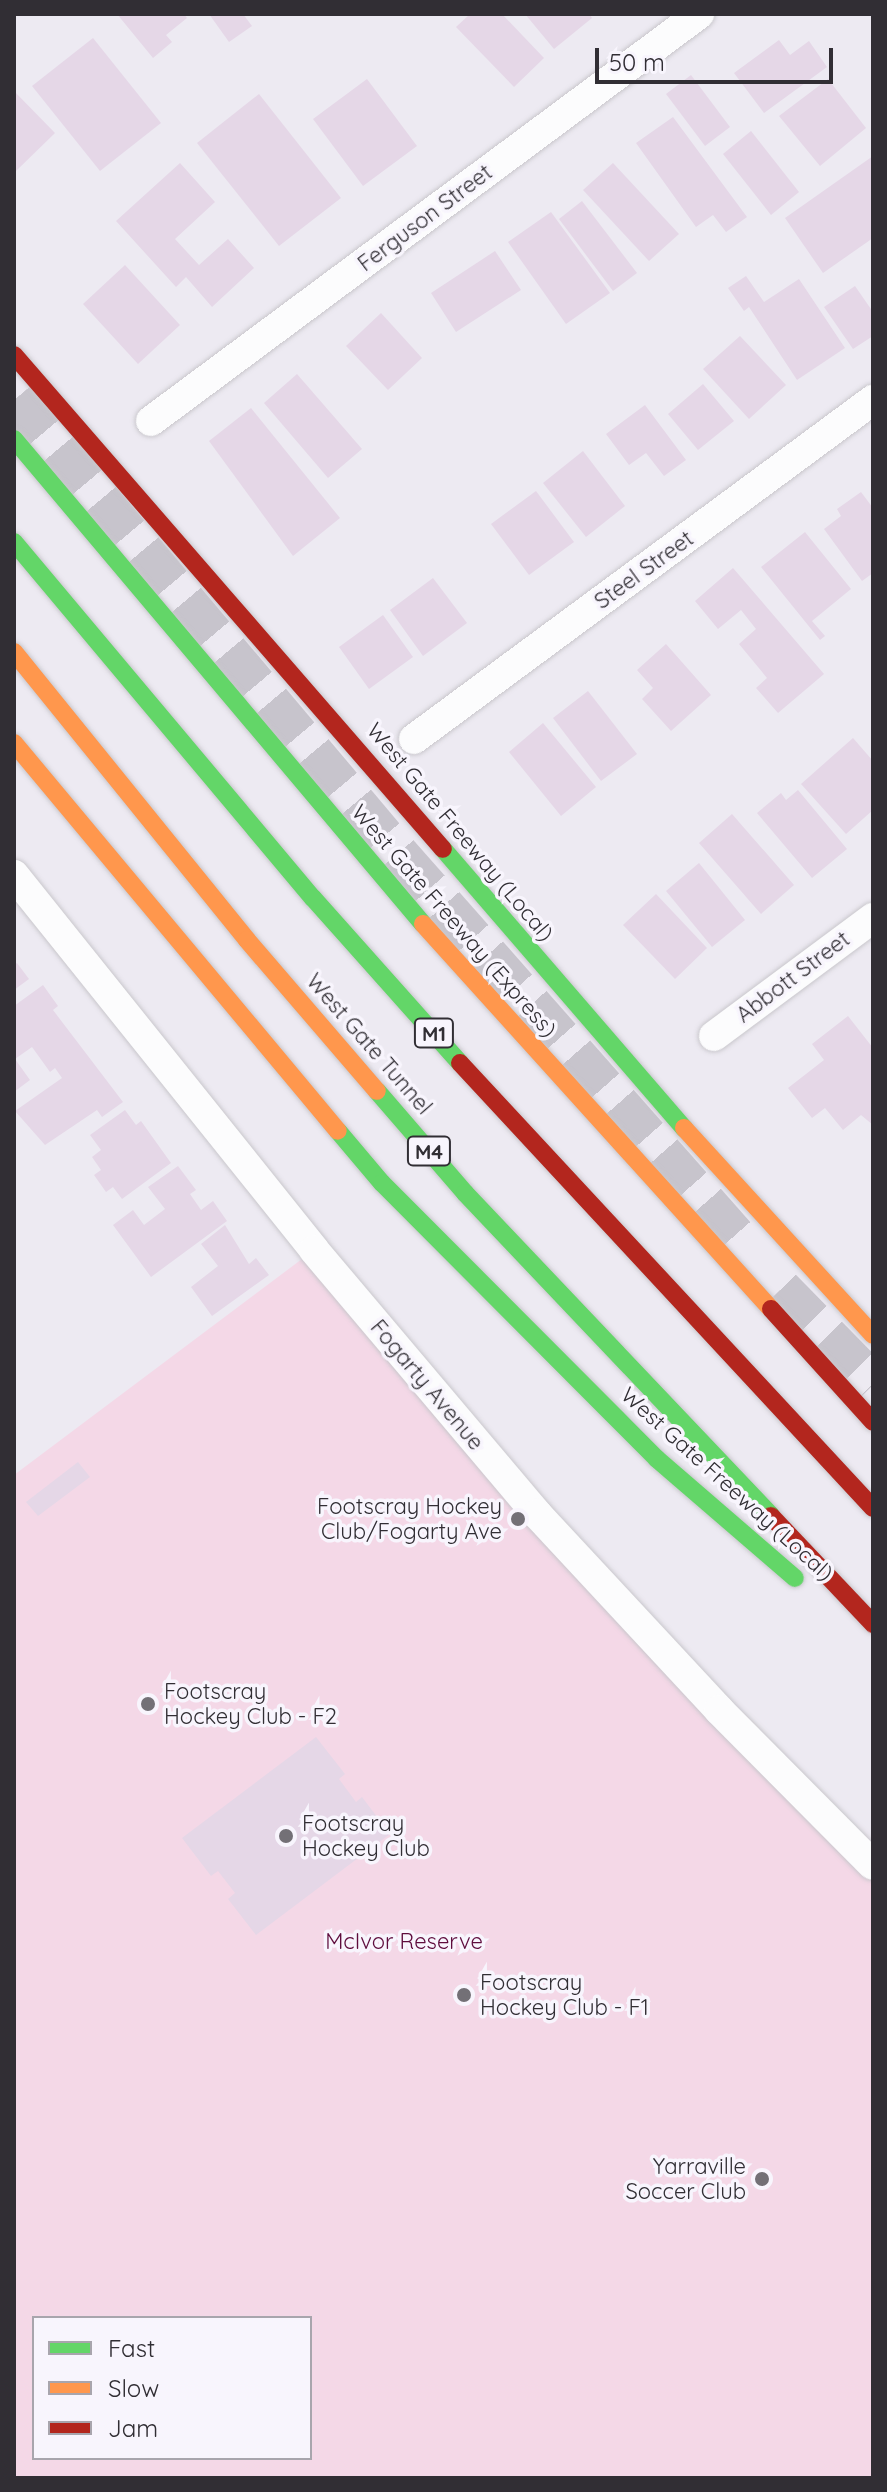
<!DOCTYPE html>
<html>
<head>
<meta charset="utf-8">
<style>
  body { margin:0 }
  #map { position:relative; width:887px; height:2492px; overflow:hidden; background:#edeaf2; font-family:Quicksand,sans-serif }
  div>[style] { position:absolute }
  .green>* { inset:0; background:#f4d8e7 }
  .building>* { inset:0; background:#e5d7e7 }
  .highway-tunnel>* { height:44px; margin-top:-22px; transform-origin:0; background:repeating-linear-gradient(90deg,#c7c4cc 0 44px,transparent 0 66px) }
  .roads { filter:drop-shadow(0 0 2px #c9c7cc) drop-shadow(0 0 2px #c9c7cc) }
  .street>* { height:30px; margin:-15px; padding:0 15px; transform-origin:15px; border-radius:15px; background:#fcfcfd }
  .fast>* { height:18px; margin:-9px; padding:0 9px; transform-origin:9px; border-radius:9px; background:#63d668 }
  .slow>* { height:18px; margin:-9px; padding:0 9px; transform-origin:9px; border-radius:9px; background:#ff974d }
  .jam>* { height:18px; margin:-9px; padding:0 9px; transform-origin:9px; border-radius:9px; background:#b3261e }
  .dots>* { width:22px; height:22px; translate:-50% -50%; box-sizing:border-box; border:4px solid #f8f5fd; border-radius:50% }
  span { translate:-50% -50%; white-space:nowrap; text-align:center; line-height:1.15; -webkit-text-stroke:7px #f8f5fd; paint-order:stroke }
  .shield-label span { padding:2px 6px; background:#f8f5fd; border:2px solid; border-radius:6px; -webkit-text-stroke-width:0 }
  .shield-label { font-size:20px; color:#312e34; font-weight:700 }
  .street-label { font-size:22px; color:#312e34 }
  .poi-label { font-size:22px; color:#312e34 }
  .right { translate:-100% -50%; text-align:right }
  .left { translate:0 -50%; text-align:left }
  .park-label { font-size:22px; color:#5e0c3d }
  .frame { position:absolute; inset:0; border:16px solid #312e34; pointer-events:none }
  .legend { position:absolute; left:32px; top:2316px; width:280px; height:144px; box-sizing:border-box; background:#f8f5fd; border:2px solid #a8a5ad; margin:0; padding:10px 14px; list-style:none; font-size:24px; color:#312e34 }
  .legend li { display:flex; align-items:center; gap:16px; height:40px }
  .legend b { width:40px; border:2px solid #a8a5ad }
  .scale { position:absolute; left:595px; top:48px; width:238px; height:36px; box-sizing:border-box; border:4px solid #312e34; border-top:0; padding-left:10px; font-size:24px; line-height:28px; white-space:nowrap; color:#312e34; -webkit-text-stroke:6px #f8f5fd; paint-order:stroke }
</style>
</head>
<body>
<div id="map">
  <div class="green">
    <i style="clip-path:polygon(evenodd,314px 1250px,873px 1865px,873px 2478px,14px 2478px,14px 1475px,314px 1250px,34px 2318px,310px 2318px,310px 2458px,34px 2458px,34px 2318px)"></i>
  </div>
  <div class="building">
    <i style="clip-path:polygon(117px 14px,184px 14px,187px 18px,166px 35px,172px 42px,153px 58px)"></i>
    <i style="clip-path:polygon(209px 14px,243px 14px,252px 26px,229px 42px)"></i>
    <i style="clip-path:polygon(470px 14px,502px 14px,544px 58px,514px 87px,456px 27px)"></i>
    <i style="clip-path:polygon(525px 14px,589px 14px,592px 18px,554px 49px)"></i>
    <i style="clip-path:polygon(93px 38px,161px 123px,100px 171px,32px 86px)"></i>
    <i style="clip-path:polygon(779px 40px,790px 55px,809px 41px,827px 67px,764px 113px,734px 73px)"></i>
    <i style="clip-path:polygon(691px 75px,730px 127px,705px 146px,666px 94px)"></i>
    <i style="clip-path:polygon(367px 79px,417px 146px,363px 186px,313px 119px)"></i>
    <i style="clip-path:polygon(828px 79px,866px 128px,820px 166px,779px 116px)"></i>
    <i style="clip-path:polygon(14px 91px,55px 133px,16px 171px,14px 169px)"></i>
    <i style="clip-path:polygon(259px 94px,341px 198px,279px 246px,197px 143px)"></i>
    <i style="clip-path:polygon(673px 117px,747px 217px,726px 232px,713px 215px,696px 227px,636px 143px)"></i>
    <i style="clip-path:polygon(751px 131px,799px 192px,771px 215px,723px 154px)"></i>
    <i style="clip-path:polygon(873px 156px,873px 238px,823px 273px,785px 218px)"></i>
    <i style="clip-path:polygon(180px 163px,215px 202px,175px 239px,199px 265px,228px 239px,254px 268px,212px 307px,186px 277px,176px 287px,116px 221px)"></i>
    <i style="clip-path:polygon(613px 163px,679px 234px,649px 261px,583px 190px)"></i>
    <i style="clip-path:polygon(582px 201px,637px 273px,613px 291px,559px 219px)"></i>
    <i style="clip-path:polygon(551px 212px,610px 293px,566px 324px,508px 242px)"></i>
    <i style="clip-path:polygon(495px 251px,521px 290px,456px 332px,431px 293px)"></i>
    <i style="clip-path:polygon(125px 265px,180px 325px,138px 364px,83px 304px)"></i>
    <i style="clip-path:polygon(746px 276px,764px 302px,799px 279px,845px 348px,797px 380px,749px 307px,744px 311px,728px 288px)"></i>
    <i style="clip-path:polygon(855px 286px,873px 312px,873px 336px,853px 349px,824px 307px)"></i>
    <i style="clip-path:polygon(381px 313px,422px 358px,388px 390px,346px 346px)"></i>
    <i style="clip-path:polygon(740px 336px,786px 385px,749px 419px,703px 369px)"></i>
    <i style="clip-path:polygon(297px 374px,362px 449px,328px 478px,264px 403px)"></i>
    <i style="clip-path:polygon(703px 384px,734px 421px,698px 450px,668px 414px)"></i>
    <i style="clip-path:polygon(645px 405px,686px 460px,664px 476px,646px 453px,629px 465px,606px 434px)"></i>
    <i style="clip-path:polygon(251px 408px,340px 518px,293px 556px,209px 441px)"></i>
    <i style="clip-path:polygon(583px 451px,625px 506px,586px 537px,543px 483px)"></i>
    <i style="clip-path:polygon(536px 491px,574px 542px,529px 575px,491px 524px)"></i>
    <i style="clip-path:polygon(861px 492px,873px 508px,873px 573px,862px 581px,824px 529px,841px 516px,837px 509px)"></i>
    <i style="clip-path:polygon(805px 532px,851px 589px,812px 621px,825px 636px,820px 640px,761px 567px)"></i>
    <i style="clip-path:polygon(733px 568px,824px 674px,778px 713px,756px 688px,767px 678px,739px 644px,756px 629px,741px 610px,718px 629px,695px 601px)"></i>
    <i style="clip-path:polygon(433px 578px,467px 623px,423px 656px,390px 610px)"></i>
    <i style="clip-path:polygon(383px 615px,413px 657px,369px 689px,339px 647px)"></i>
    <i style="clip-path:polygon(666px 644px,711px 695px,671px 731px,642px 699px,653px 688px,637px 670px)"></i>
    <i style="clip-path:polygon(588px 691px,637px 754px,601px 781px,553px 718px)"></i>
    <i style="clip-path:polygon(543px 723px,596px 787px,561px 816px,509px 752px)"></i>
    <i style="clip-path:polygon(853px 738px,873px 761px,873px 810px,846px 834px,801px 784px)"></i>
    <i style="clip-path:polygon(798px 790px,847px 849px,812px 878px,757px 813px,781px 793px,786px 800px)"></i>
    <i style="clip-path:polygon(732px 814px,794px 885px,761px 914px,699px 843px)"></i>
    <i style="clip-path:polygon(699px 863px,745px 920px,712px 947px,666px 891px)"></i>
    <i style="clip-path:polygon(656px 894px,707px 948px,675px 979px,623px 925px)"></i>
    <i style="clip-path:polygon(17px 963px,29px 979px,14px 990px,14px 965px)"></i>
    <i style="clip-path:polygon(43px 985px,58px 1006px,53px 1010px,123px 1102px,102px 1117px,97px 1110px,45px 1145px,15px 1111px,62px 1078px,55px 1068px,50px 1072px,32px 1047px,15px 1059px,30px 1080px,14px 1092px,14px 1006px)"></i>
    <i style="clip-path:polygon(848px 1016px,873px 1048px,873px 1125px,861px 1115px,843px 1130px,825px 1108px,812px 1118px,788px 1088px,824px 1060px,812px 1044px)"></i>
    <i style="clip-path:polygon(125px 1110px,136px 1125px,141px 1121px,171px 1163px,122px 1199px,113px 1187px,106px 1192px,94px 1175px,101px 1170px,92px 1157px,101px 1150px,90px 1135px)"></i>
    <i style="clip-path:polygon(178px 1166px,196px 1190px,190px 1194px,201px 1210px,213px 1201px,227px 1221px,151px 1277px,113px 1225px,133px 1210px,144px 1225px,165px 1209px,148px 1187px)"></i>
    <i style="clip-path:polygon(225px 1225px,249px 1264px,256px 1258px,269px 1275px,212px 1316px,191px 1287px,218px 1266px,201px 1244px)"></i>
    <i style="clip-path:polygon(78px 1462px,90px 1477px,38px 1516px,26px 1502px)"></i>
    <i style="clip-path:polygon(316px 1737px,345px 1774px,339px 1779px,356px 1802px,362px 1797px,390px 1834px,256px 1935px,228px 1899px,235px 1893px,218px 1871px,211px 1876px,182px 1838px)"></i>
  </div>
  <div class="highway-tunnel">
    <i style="left:14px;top:400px;width:598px;rotate:49.89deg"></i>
    <i style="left:399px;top:857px;width:508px;rotate:48.59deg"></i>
    <i style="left:780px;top:1290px;width:133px;rotate:45.6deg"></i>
  </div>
  <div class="roads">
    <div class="street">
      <i style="left:151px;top:421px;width:683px;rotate:-36.6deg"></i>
      <i style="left:414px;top:739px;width:571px;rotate:-36.45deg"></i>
      <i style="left:14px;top:875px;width:480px;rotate:51.3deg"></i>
      <i style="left:314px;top:1250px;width:346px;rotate:49.8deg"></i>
      <i style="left:537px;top:1514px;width:267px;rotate:47.1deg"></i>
      <i style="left:719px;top:1710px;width:218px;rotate:45.2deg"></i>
      <i style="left:714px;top:1036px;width:198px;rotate:-36.6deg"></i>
    </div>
    <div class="fast">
      <i style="left:14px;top:439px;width:634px;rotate:49.86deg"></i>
      <i style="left:14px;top:542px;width:465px;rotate:50deg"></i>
      <i style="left:313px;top:898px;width:221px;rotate:48.3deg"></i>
      <i style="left:443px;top:849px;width:369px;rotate:49.2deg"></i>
      <i style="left:377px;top:1091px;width:135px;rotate:49.2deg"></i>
      <i style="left:465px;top:1193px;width:445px;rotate:46.5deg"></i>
      <i style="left:338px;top:1131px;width:68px;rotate:49.8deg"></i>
      <i style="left:382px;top:1183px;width:390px;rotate:45.1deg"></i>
      <i style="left:657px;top:1459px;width:182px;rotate:40.8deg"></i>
    </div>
    <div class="slow">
      <i style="left:14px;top:652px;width:370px;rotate:51deg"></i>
      <i style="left:247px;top:940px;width:199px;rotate:49.3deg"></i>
      <i style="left:14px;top:743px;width:505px;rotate:50.14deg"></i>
      <i style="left:423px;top:924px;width:519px;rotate:47.89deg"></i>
      <i style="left:684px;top:1128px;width:280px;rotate:47.6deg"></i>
    </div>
    <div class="jam">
      <i style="left:14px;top:355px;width:654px;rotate:49.03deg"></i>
      <i style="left:460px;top:1063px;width:607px;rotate:47.14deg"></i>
      <i style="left:771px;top:1309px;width:152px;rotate:47.9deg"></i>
      <i style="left:771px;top:1516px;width:149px;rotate:46.6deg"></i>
    </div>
  </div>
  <div class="dots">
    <i style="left:518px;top:1519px;background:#737076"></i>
    <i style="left:148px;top:1704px;background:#737076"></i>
    <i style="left:286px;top:1836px;background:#737076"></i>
    <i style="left:464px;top:1995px;background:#737076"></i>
    <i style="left:762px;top:2179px;background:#737076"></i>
  </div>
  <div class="shield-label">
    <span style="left:434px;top:1033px">M1</span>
    <span style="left:429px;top:1151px">M4</span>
  </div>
  <div class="street-label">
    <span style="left:425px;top:218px;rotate:-37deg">Ferguson Street</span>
    <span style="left:644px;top:570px;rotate:-36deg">Steel Street</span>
    <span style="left:460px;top:832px;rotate:50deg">West Gate Freeway (Local)</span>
    <span style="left:454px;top:921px;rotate:49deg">West Gate Freeway (Express)</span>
    <span style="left:793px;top:977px;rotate:-37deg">Abbott Street</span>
    <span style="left:369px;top:1044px;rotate:49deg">West Gate Tunnel</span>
    <span style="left:427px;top:1385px;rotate:50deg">Fogarty Avenue</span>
    <span style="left:727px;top:1484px;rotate:42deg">West Gate Freeway (Local)</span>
  </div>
  <div class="poi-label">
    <span class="right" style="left:502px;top:1519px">Footscray Hockey<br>Club/Fogarty Ave</span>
    <span class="left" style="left:164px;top:1704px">Footscray<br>Hockey Club - F2</span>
    <span class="left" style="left:302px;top:1836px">Footscray<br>Hockey Club</span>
    <span class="left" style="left:480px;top:1995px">Footscray<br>Hockey Club - F1</span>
    <span class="right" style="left:746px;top:2179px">Yarraville<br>Soccer Club</span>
  </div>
  <div class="park-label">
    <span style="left:404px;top:1942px">McIvor Reserve</span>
  </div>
  <div class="frame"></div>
  <ul class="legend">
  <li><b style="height:10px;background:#63d668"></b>Fast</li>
  <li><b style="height:10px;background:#ff974d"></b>Slow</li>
  <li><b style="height:10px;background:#b3261e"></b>Jam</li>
  </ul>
  <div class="scale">50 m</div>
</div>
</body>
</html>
